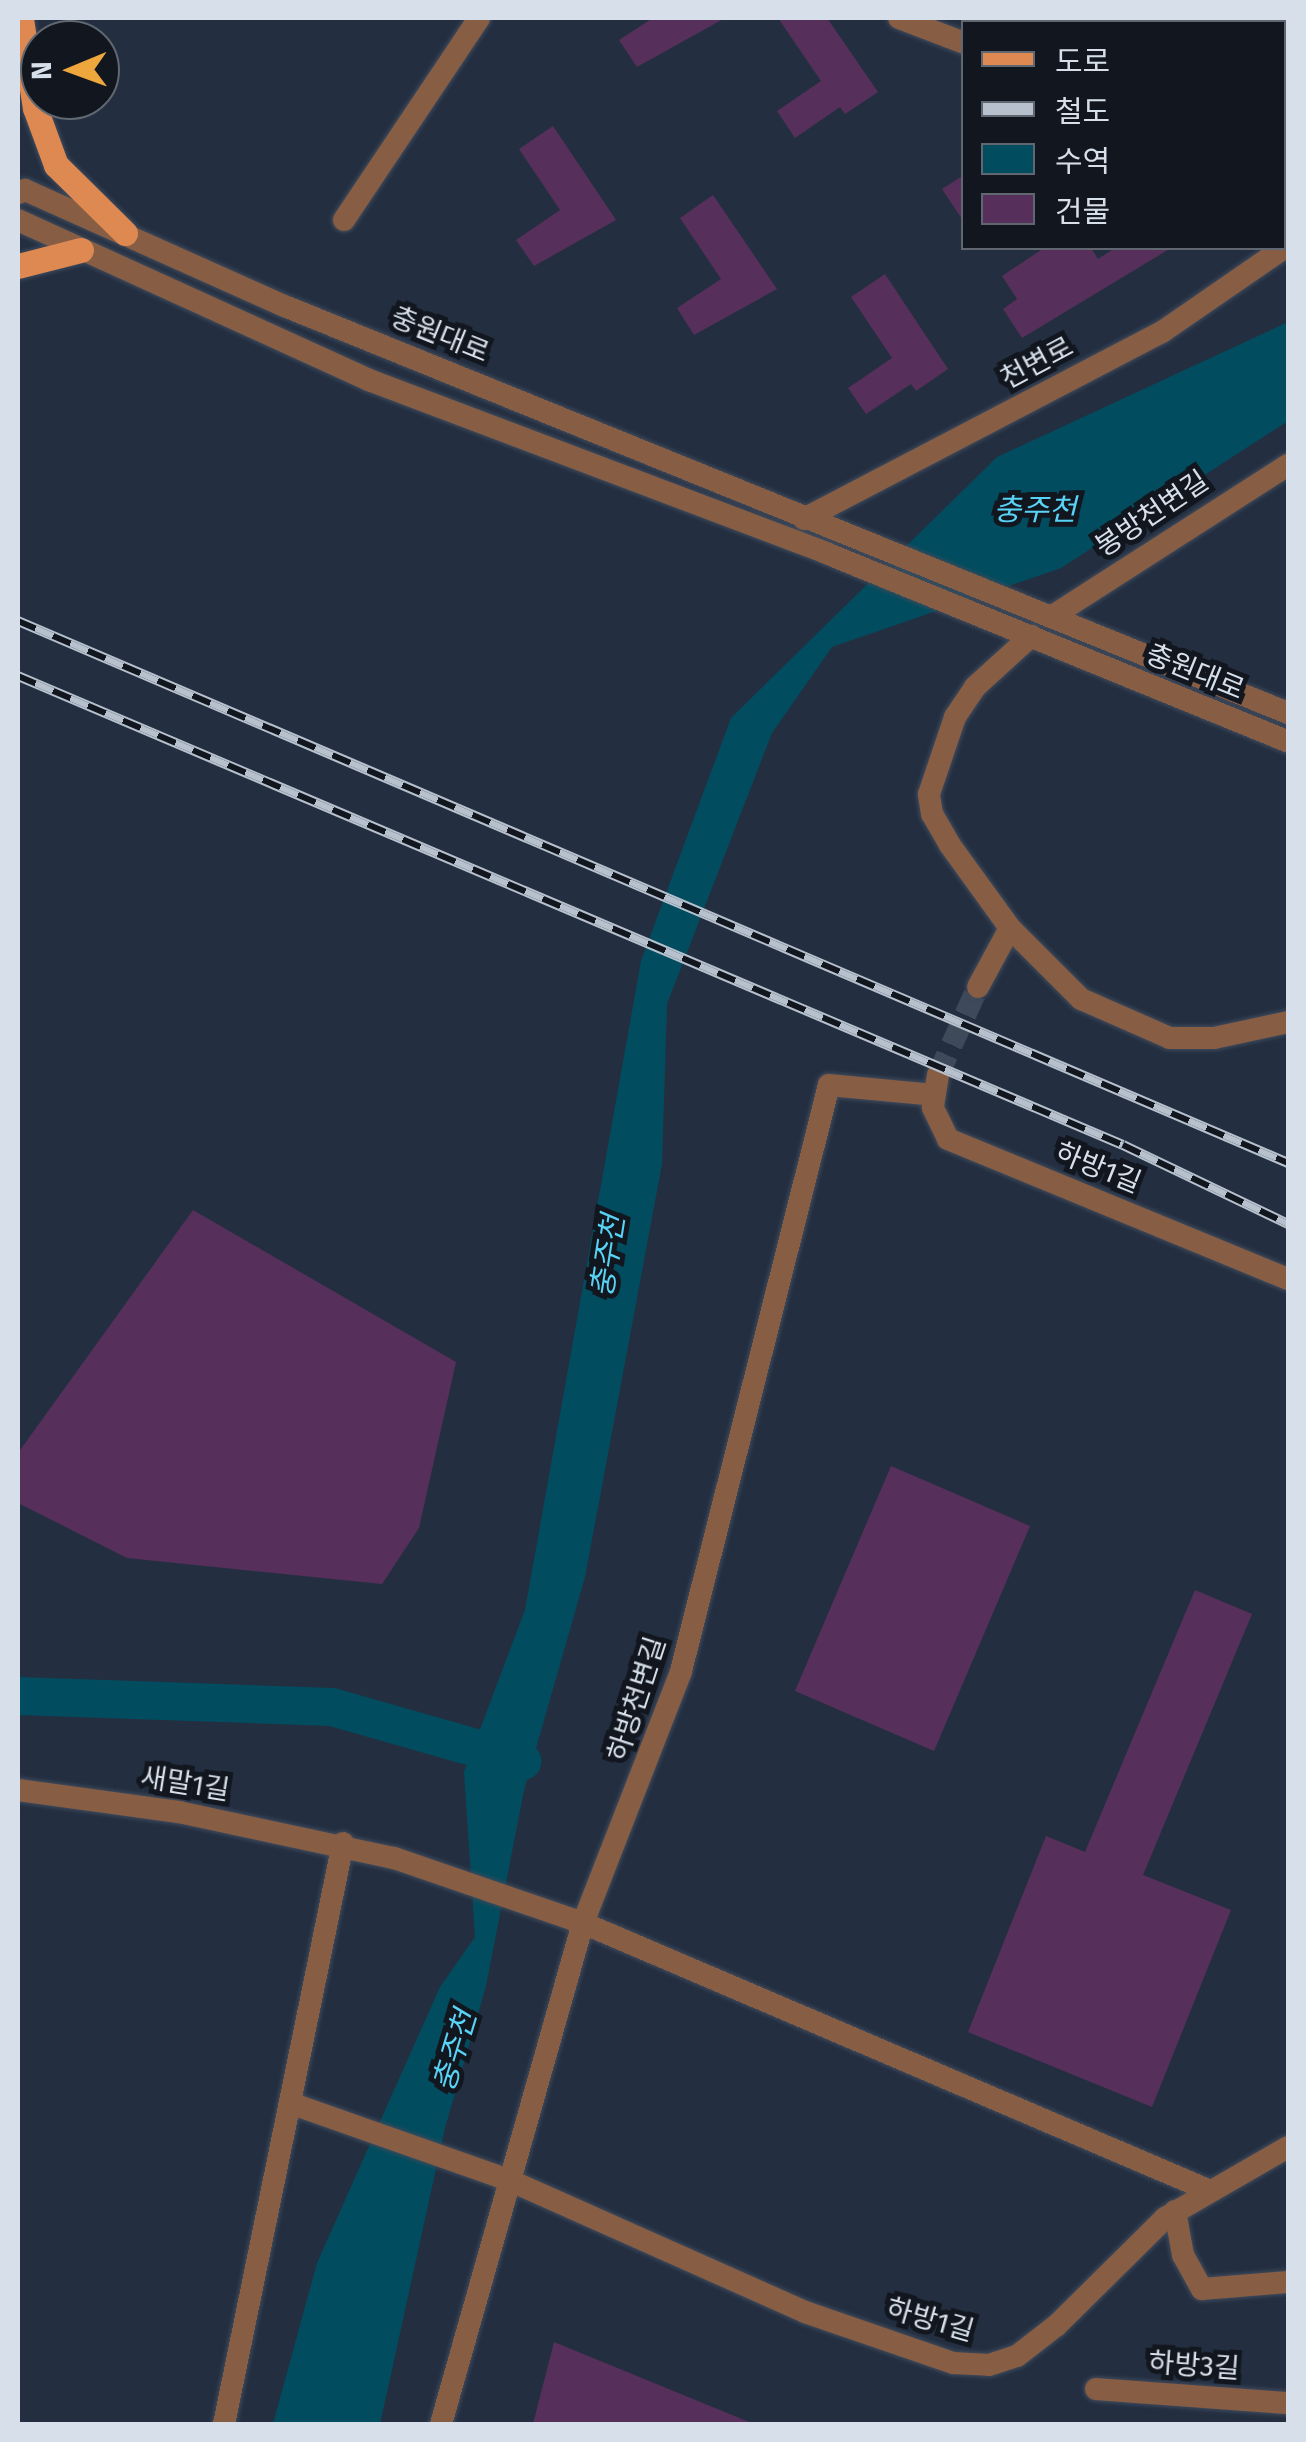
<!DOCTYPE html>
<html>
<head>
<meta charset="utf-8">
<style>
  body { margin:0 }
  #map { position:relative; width:1306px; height:2442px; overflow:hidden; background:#232f41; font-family:"Fira Sans","Noto Sans KR",sans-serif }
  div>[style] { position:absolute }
  .water>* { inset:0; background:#014d5f }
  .river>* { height:38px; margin:-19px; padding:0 19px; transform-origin:19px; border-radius:19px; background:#014d5f }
  .building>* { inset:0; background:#572f5b }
  .minor-tunnel>* { height:22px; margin-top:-11px; transform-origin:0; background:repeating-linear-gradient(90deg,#3e495a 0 22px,transparent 0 33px) }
  .roads { filter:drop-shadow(0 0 2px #404b5c) drop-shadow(0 0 2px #404b5c) }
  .minor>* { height:22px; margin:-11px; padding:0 11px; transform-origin:11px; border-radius:11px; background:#875d44 }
  .major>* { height:25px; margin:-12.5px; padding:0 12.5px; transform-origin:12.5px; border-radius:12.5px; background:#de8852 }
  .rail>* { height:10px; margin-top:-5px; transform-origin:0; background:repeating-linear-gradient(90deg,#12171f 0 19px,#b7c1cd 0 38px); box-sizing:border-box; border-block:2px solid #b7c1cd }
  span { translate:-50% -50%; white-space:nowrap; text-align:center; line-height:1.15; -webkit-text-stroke:10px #12171f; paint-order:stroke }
  .street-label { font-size:28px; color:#d6dfea }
  .water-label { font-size:30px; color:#58d3f6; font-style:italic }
  .frame { position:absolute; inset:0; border:20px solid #d6dfea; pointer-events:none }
  .legend { position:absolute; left:961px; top:20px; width:325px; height:230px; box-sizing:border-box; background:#12171f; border:2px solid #606770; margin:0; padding:12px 18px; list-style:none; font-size:30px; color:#d6dfea }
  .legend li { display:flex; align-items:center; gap:20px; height:50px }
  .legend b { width:50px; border:2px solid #606770 }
  .north { position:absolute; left:20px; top:20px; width:100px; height:100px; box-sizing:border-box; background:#12171f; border:2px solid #606770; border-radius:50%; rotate:269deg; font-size:28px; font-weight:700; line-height:40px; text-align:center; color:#d6dfea }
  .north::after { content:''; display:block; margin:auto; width:35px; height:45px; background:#eea73d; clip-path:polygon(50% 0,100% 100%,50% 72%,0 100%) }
</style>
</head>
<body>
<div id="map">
  <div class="water">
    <i style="clip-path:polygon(1288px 322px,1288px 421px,1061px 568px,832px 647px,772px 733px,667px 1004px,662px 1164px,585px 1577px,524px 1790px,486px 1986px,445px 2128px,380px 2424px,273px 2424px,317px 2263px,440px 1987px,475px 1937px,464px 1772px,525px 1610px,641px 961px,731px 718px,997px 457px)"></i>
  </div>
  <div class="river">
    <i style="left:18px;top:1696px;width:314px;rotate:2deg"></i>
    <i style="left:332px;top:1707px;width:198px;rotate:15.9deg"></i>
  </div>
  <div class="building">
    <i style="clip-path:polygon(653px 18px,725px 18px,637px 67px,619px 40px)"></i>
    <i style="clip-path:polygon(778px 18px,827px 18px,878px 92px,845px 114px,840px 107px,795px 138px,777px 111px,821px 81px)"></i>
    <i style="clip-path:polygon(553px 126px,616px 220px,534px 266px,516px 240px,560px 210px,519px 149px)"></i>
    <i style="clip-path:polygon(964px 175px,964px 222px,942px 189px)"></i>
    <i style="clip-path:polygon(713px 195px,777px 289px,694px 335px,677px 308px,721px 279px,680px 218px)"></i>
    <i style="clip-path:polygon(1044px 248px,1091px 248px,1098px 259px,1115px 248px,1171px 248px,1022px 338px,1003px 309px,1017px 299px,1002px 276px)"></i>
    <i style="clip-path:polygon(885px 274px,948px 369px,916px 391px,911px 384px,866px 414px,848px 388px,892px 358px,851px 297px)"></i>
    <i style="clip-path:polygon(193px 1210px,456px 1362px,419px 1528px,382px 1584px,127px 1558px,18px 1503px,18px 1453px)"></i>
    <i style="clip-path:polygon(891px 1466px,1030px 1526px,934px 1751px,795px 1691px)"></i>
    <i style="clip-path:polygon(1195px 1590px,1252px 1614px,1143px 1875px,1231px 1910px,1152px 2107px,968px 2032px,1046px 1836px,1085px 1852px)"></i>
    <i style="clip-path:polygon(554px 2342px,754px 2424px,533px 2424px)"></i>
  </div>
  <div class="minor-tunnel">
    <i style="left:938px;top:1075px;width:97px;rotate:-65.6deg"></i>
  </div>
  <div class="roads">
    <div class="minor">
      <i style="left:899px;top:18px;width:70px;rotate:21deg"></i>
      <i style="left:1020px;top:18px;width:13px;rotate:18deg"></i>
      <i style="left:1180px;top:22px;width:6px;rotate:-45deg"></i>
      <i style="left:1284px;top:131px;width:4px;rotate:27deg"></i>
      <i style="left:18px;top:193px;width:8px;rotate:-23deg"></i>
      <i style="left:25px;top:190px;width:287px;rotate:24.1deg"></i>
      <i style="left:287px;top:307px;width:1080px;rotate:22.08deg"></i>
      <i style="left:18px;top:220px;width:386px;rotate:24.5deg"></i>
      <i style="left:369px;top:380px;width:489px;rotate:20.7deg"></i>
      <i style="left:826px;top:553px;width:499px;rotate:22.2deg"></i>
      <i style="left:344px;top:220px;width:243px;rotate:-56.2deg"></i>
      <i style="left:804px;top:519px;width:404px;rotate:-27.6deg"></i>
      <i style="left:1162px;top:332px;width:153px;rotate:-34.6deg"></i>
      <i style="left:1051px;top:617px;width:282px;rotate:-32.7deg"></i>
      <i style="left:1010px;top:928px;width:100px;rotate:45deg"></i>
      <i style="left:1081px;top:999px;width:97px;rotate:23.7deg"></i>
      <i style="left:1170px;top:1038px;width:44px"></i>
      <i style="left:1214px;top:1038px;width:76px;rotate:-12.2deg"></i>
      <i style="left:978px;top:987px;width:67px;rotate:-61.5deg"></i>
      <i style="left:1010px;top:928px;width:102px;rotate:-125.9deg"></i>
      <i style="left:950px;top:845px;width:36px;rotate:-120deg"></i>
      <i style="left:932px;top:814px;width:20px;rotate:-99deg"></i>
      <i style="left:929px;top:794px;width:81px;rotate:-71.3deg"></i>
      <i style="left:955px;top:717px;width:36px;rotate:-56deg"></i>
      <i style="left:975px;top:687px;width:76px;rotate:-42.3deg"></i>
      <i style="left:938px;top:1075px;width:33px;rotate:99deg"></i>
      <i style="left:933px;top:1108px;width:34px;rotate:64deg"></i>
      <i style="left:948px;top:1139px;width:368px;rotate:22.4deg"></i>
      <i style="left:18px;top:1790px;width:162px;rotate:7.8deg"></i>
      <i style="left:179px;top:1812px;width:220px;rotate:12.1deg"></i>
      <i style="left:394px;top:1858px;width:200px;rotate:19deg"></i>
      <i style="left:583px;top:1923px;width:680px;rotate:23.13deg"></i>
      <i style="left:290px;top:2103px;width:234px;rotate:19.4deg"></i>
      <i style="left:511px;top:2181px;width:322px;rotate:24deg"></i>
      <i style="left:805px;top:2312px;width:157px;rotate:19deg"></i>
      <i style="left:953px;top:2363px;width:36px;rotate:3deg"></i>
      <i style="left:989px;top:2365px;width:29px;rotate:-18deg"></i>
      <i style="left:1017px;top:2356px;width:51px;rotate:-37.8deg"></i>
      <i style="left:1057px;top:2325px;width:152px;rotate:-44.7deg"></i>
      <i style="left:1165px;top:2218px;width:142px;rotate:-30deg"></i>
      <i style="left:1175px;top:2211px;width:45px;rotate:79.7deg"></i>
      <i style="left:1183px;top:2255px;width:39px;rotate:61deg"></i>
      <i style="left:1202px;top:2289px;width:86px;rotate:-4.7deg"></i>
      <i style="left:1096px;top:2389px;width:193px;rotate:4.2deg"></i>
      <i style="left:224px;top:2424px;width:593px;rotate:-78.42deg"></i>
      <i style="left:441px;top:2424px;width:521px;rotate:-74.18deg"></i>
      <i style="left:583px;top:1923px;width:270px;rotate:-68.7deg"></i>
      <i style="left:681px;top:1671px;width:604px;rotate:-75.83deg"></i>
      <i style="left:829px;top:1085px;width:105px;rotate:5.4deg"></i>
    </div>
    <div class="major">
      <i style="left:21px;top:19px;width:90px;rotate:81.1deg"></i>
      <i style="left:35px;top:108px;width:61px;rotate:69.8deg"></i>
      <i style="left:56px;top:165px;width:97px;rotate:44.6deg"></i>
      <i style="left:18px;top:266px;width:65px;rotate:-14.3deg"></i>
    </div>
  </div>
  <div class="rail">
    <i style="left:18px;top:621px;width:1381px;rotate:23.11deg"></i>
    <i style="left:18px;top:676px;width:1200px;rotate:23deg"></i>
    <i style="left:1123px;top:1145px;width:183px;rotate:25.6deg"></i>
  </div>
  <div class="street-label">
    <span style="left:440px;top:335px;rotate:22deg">충원대로</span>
    <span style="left:1037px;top:363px;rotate:-28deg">천변로</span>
    <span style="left:1152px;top:514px;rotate:-34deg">봉방천변길</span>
    <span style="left:1195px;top:672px;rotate:22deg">충원대로</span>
    <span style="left:1098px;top:1168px;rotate:22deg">하방1길</span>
    <span style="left:637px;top:1699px;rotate:-72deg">하방천변길</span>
    <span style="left:185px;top:1784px;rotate:9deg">새말1길</span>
    <span style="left:930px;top:2320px;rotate:16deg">하방1길</span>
    <span style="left:1194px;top:2366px;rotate:4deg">하방3길</span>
  </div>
  <div class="water-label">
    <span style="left:1035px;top:510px">충주천</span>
    <span style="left:608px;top:1256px;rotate:-81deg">충주천</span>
    <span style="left:455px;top:2051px;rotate:-73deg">충주천</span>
  </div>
  <div class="frame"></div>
  <ul class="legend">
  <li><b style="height:12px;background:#de8852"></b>도로</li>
  <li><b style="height:12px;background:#b7c1cd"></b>철도</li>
  <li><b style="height:28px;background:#014d5f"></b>수역</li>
  <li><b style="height:28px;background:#572f5b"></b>건물</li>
  </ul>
  <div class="north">N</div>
</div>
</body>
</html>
